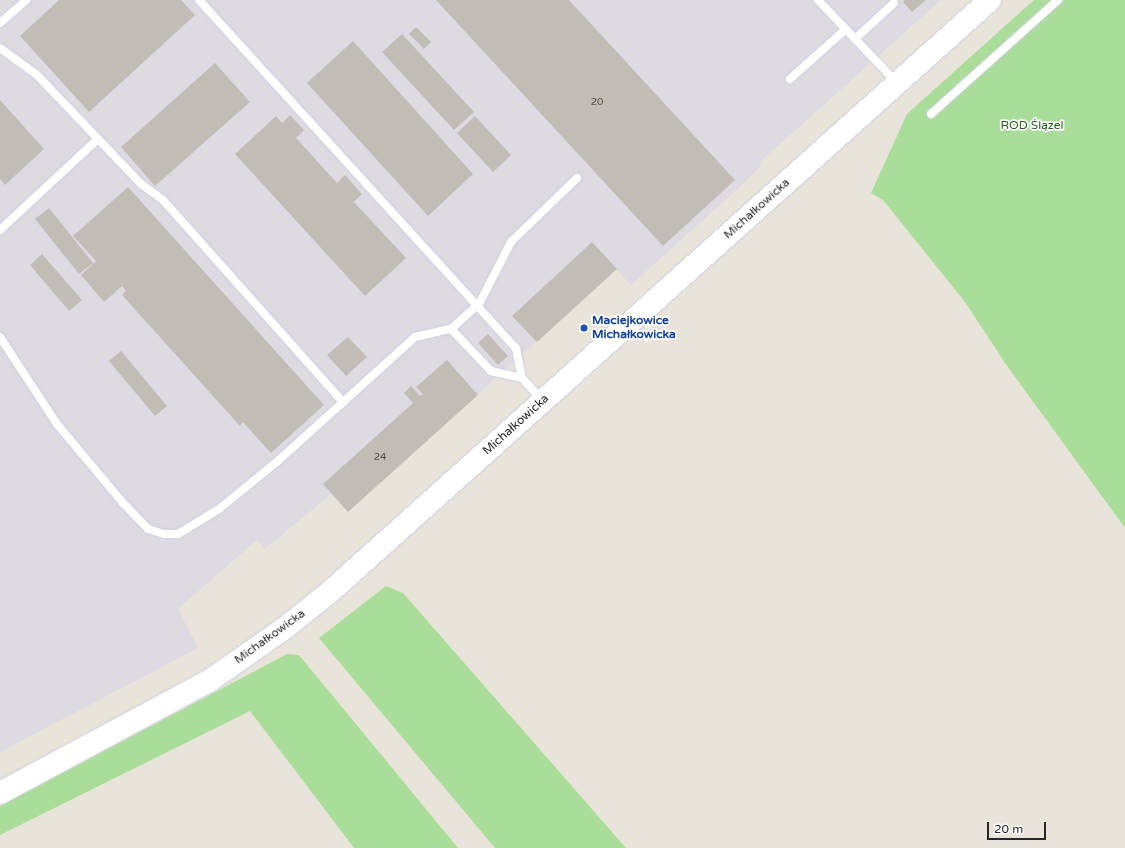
<!DOCTYPE html>
<html>
<head>
<meta charset="utf-8">
<style>
  body { margin:0 }
  #map { position:relative; width:1125px; height:848px; overflow:hidden; background:#e9e4da; font-family:"Varela Round",sans-serif }
  div>[style] { position:absolute }
  .industrial>* { inset:0; background:#dddae2 }
  .green>* { inset:0; background:#ad9 }
  .building>* { inset:0; background:#c1bdb6 }
  .roads { filter:drop-shadow(0 0 1px #cfd1e0) drop-shadow(0 0 1px #cfd1e0) }
  .lane>* { height:8px; margin:-4px; padding:0 4px; transform-origin:4px; border-radius:4px; background:#fff }
  .secondary>* { height:22px; margin:-11px; padding:0 11px; transform-origin:11px; border-radius:11px; background:#fff }
  .dots>* { width:11px; height:11px; translate:-50% -50%; box-sizing:border-box; border:2px solid #fff; border-radius:50% }
  span { translate:-50% -50%; white-space:nowrap; text-align:center; line-height:1.15; -webkit-text-stroke:3.5px #fff; paint-order:stroke }
  .number-label { font-size:10px; color:#4e4c4b }
  .number-label span { -webkit-text-stroke-width:0 }
  .park-label { font-size:12px; color:#255e1d }
  .street-label { font-size:12px; color:#272727 }
  .transit-label { font-size:12px; color:#164399; font-weight:700 }
  .left { translate:0 -50%; text-align:left }
  .scale { position:absolute; left:987px; top:822px; width:59px; height:18px; box-sizing:border-box; border:2px solid #272727; border-top:0; padding-left:5px; font-size:12px; line-height:14px; white-space:nowrap; color:#272727; -webkit-text-stroke:3px #fff; paint-order:stroke }
</style>
</head>
<body>
<div id="map">
  <div class="industrial">
    <i style="clip-path:polygon(0 0,941px 0,761px 161px,760px 167px,744px 183px,631px 285px,616px 269px,348px 512px,331px 494px,265px 549px,257px 540px,178px 609px,198px 648px,0 752px)"></i>
  </div>
  <div class="green">
    <i style="clip-path:polygon(1034px 0,1125px 0,1125px 528px,1005px 363px,965px 302px,883px 200px,871px 193px,907px 114px)"></i>
    <i style="clip-path:polygon(386px 586px,403px 593px,626px 848px,495px 848px,319px 638px)"></i>
    <i style="clip-path:polygon(287px 654px,299px 655px,458px 848px,354px 848px,250px 711px,0 835px,0 806px)"></i>
  </div>
  <div class="building">
    <i style="clip-path:polygon(59px 0,181px 0,195px 15px,89px 112px,20px 36px)"></i>
    <i style="clip-path:polygon(436px 0,569px 0,735px 180px,663px 246px)"></i>
    <i style="clip-path:polygon(905px 0,926px 0,912px 12px,903px 2px)"></i>
    <i style="clip-path:polygon(416px 27px,431px 42px,424px 49px,409px 34px)"></i>
    <i style="clip-path:polygon(402px 34px,474px 112px,454px 130px,382px 52px)"></i>
    <i style="clip-path:polygon(353px 41px,473px 174px,428px 216px,307px 83px)"></i>
    <i style="clip-path:polygon(215px 63px,250px 102px,155px 186px,121px 147px)"></i>
    <i style="clip-path:polygon(0 100px,44px 149px,5px 185px,0 179px)"></i>
    <i style="clip-path:polygon(290px 115px,304px 130px,296px 138px,337px 183px,345px 175px,362px 194px,354px 202px,406px 258px,365px 296px,235px 154px,276px 116px,282px 123px)"></i>
    <i style="clip-path:polygon(475px 116px,511px 155px,493px 172px,457px 133px)"></i>
    <i style="clip-path:polygon(128px 187px,324px 405px,271px 453px,243px 422px,240px 426px,122px 295px,126px 291px,122px 286px,104px 302px,81px 275px,96px 261px,73px 236px)"></i>
    <i style="clip-path:polygon(49px 208px,93px 263px,79px 274px,35px 219px)"></i>
    <i style="clip-path:polygon(592px 242px,617px 269px,537px 342px,512px 316px)"></i>
    <i style="clip-path:polygon(42px 254px,82px 300px,69px 311px,30px 265px)"></i>
    <i style="clip-path:polygon(488px 334px,508px 356px,498px 365px,478px 343px)"></i>
    <i style="clip-path:polygon(348px 337px,367px 357px,346px 376px,327px 355px)"></i>
    <i style="clip-path:polygon(121px 351px,167px 406px,155px 416px,109px 361px)"></i>
    <i style="clip-path:polygon(447px 360px,478px 395px,348px 512px,323px 484px,413px 403px,404px 393px,411px 386px,420px 396px,423px 394px,416px 387px)"></i>
  </div>
  <div class="roads">
    <div class="lane">
      <i style="left:199px;top:0;width:471px;rotate:47.7deg"></i>
      <i style="left:516px;top:348px;width:31px;rotate:79deg"></i>
      <i style="left:522px;top:378px;width:30px;rotate:48deg"></i>
      <i style="left:818px;top:0;width:115px;rotate:46.4deg"></i>
      <i style="left:0;top:23px;width:35px;rotate:-41deg"></i>
      <i style="left:855px;top:39px;width:53px;rotate:-42.7deg"></i>
      <i style="left:0;top:48px;width:46px;rotate:36.1deg"></i>
      <i style="left:37px;top:75px;width:151px;rotate:46.3deg"></i>
      <i style="left:141px;top:184px;width:27px;rotate:36deg"></i>
      <i style="left:163px;top:200px;width:271px;rotate:48.3deg"></i>
      <i style="left:790px;top:79px;width:75px;rotate:-41.8deg"></i>
      <i style="left:931px;top:114px;width:171px;rotate:-41.9deg"></i>
      <i style="left:0;top:230px;width:134px;rotate:-42.9deg"></i>
      <i style="left:451px;top:329px;width:58px;rotate:46.4deg"></i>
      <i style="left:491px;top:371px;width:32px;rotate:13deg"></i>
      <i style="left:0;top:337px;width:104px;rotate:56.8deg"></i>
      <i style="left:57px;top:424px;width:103px;rotate:50.1deg"></i>
      <i style="left:123px;top:503px;width:36px;rotate:46deg"></i>
      <i style="left:148px;top:529px;width:17px;rotate:17deg"></i>
      <i style="left:164px;top:534px;width:14px"></i>
      <i style="left:178px;top:534px;width:48px;rotate:-31.4deg"></i>
      <i style="left:219px;top:509px;width:77px;rotate:-39.2deg"></i>
      <i style="left:279px;top:460px;width:183px;rotate:-42.1deg"></i>
      <i style="left:415px;top:337px;width:37px;rotate:-13deg"></i>
      <i style="left:451px;top:329px;width:38px;rotate:-42deg"></i>
      <i style="left:479px;top:304px;width:70px;rotate:-62.7deg"></i>
      <i style="left:511px;top:242px;width:92px;rotate:-44.1deg"></i>
    </div>
    <div class="secondary">
      <i style="left:0;top:793px;width:237px;rotate:-28.2deg"></i>
      <i style="left:209px;top:681px;width:93px;rotate:-34.9deg"></i>
      <i style="left:285px;top:628px;width:59px;rotate:-38.8deg"></i>
      <i style="left:331px;top:591px;width:885px;rotate:-41.89deg"></i>
    </div>
  </div>
  <div class="dots">
    <i style="left:584px;top:328px;background:#1a4fb4"></i>
  </div>
  <div class="number-label">
    <span style="left:597px;top:103px">20</span>
    <span style="left:380px;top:458px">24</span>
  </div>
  <div class="park-label">
    <span style="left:1032px;top:126px">ROD Ślązel</span>
  </div>
  <div class="street-label">
    <span style="left:757px;top:209px;rotate:-42deg">Michałkowicka</span>
    <span style="left:516px;top:425px;rotate:-42deg">Michałkowicka</span>
    <span style="left:270px;top:637px;rotate:-36deg">Michałkowicka</span>
  </div>
  <div class="transit-label">
    <span class="left" style="left:592px;top:328px">Maciejkowice<br>Michałkowicka</span>
  </div>
  <div class="scale">20 m</div>
</div>
</body>
</html>
